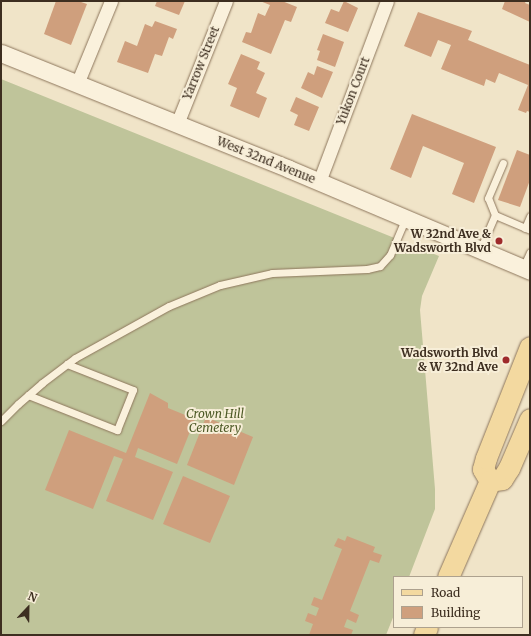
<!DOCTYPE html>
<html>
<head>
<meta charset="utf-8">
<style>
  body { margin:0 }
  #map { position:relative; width:531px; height:636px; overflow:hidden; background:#f0e4c8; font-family:Merriweather,serif }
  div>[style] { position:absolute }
  .cemetery>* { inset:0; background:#bfc49a }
  .building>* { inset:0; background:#cf9f7d }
  .roads { filter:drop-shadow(0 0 1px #8d765c) drop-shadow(0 0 1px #8d765c) }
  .service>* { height:7px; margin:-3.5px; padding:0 3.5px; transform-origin:3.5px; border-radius:3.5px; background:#faf1dc }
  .minor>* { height:13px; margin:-6.5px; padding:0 6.5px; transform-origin:6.5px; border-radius:6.5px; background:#faf1dc }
  .tertiary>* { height:17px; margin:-8.5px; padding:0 8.5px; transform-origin:8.5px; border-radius:8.5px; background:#faf1dc }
  .primary>* { height:21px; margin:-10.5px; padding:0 10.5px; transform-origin:10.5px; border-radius:10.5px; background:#f3d9a0 }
  .dots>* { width:11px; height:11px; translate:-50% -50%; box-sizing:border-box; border:2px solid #f7eed8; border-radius:50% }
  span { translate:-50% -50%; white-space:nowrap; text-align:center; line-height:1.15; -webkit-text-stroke:4px #f7eed8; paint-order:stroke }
  .street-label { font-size:12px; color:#3d2e20 }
  .poi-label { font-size:12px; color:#3d2e20; font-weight:700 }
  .right { translate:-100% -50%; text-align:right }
  .park-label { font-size:12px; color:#4d5a26; font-style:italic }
  .frame { position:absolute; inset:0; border:2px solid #3d2e20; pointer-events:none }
  .legend { position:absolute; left:393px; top:576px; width:130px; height:52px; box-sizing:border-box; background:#f7eed8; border:1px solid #ada18e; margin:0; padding:5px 7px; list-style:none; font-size:12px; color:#3d2e20 }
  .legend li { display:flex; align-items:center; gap:8px; height:20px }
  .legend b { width:20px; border:1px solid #ada18e }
  .north { position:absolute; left:8px; top:588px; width:40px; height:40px; -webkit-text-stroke:3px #f7eed8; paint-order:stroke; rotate:22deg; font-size:11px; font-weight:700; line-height:16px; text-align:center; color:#3d2e20 }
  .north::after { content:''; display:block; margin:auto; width:14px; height:18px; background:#3d2e20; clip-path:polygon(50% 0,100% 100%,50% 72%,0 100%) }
</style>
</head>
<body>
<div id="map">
  <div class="cemetery">
    <i style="clip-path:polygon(1px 79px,439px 256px,422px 296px,420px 310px,435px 489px,435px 509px,409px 577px,394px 577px,394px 615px,386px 635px,1px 635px)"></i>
  </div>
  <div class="building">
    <i style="clip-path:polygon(56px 1px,78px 1px,87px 4px,71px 45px,44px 34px)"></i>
    <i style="clip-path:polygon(157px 1px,185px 1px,179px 15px,155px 6px)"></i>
    <i style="clip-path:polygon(260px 1px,282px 1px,297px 7px,291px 22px,285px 20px,271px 54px,242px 42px,246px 32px,251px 33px,258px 13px,265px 16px,270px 5px)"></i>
    <i style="clip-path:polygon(344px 1px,358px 8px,348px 32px,325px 23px,331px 9px,339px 12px)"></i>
    <i style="clip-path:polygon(505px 1px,526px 1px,525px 3px,530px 5px,530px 22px,502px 9px)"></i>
    <i style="clip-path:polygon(418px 12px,472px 31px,468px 40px,530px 65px,530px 112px,527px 111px,526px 113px,518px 110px,528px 85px,499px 73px,495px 83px,486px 79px,484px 86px,441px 69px,451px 45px,438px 40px,431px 57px,404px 46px)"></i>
    <i style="clip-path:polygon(155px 21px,177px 29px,173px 39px,169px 37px,162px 56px,155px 54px,148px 73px,117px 62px,125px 41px,137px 46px,145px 24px,152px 27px)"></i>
    <i style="clip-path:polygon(323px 34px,344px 42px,335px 67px,317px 60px,320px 51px,317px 50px)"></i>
    <i style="clip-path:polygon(241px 54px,260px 62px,257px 69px,265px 73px,256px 93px,267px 98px,259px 118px,230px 106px,237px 88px,228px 84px)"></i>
    <i style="clip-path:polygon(317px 66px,333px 72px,322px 98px,301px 88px,308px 72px,314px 75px)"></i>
    <i style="clip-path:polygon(296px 97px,319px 107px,309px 131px,294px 125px,298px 115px,290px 111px)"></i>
    <i style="clip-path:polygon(412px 114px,496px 147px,474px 203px,452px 194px,464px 163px,423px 146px,411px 178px,390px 169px)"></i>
    <i style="clip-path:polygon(517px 150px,530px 155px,530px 180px,520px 207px,498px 200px)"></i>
    <i style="clip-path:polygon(150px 393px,168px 403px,168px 408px,195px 419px,177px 464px,138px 448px,135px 457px,173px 472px,153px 520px,106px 501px,123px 459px,114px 456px,93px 509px,45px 490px,69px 430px,126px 453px)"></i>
    <i style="clip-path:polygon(206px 417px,253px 437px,234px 485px,187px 465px)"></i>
    <i style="clip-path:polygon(183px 476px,230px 496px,210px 543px,163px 524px)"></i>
    <i style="clip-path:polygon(347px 536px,375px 547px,373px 552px,382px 555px,379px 563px,370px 560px,350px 611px,359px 615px,356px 623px,347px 619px,344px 627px,353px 630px,351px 635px,309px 635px,313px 624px,305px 621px,308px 613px,316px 616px,319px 608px,311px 605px,314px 597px,322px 600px,342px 549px,334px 546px,338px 538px,345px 541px)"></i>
  </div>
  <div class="roads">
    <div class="service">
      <i style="left:495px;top:215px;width:18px;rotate:-112deg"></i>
      <i style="left:488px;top:198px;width:38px;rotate:-67deg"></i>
      <i style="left:525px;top:228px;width:13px;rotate:-67deg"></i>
      <i style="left:480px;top:250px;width:38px;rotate:-67deg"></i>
      <i style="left:495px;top:215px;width:38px;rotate:23deg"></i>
      <i style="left:523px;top:268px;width:17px;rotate:-66deg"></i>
      <i style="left:28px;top:395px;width:96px;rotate:21.5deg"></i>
      <i style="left:117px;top:430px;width:43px;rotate:-68.2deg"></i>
      <i style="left:133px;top:390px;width:71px;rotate:-158.5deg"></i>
      <i style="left:1px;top:421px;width:24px;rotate:-45deg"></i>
      <i style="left:18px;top:404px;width:32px;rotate:-41deg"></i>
      <i style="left:42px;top:383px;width:41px;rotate:-37.1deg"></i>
      <i style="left:75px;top:358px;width:107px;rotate:-29deg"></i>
      <i style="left:169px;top:306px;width:55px;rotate:-22.4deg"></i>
      <i style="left:220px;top:285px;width:53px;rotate:-13deg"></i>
      <i style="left:272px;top:273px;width:95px;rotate:-2.4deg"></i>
      <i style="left:367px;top:269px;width:13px;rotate:-13deg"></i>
      <i style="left:380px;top:266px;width:15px;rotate:-48deg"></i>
      <i style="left:390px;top:255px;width:39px;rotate:-67deg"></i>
    </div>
    <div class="minor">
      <i style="left:77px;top:84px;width:90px;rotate:-67.7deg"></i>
      <i style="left:177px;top:124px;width:132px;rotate:-68.3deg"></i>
      <i style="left:319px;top:182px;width:193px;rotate:-69.4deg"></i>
    </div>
    <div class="tertiary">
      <i style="left:1px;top:53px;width:310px;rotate:21.9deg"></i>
      <i style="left:289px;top:169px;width:262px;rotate:22.9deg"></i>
    </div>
    <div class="primary">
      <i style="left:490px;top:481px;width:14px;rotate:-120deg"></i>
      <i style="left:483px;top:469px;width:11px;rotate:-75deg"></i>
      <i style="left:486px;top:458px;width:119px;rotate:-68.4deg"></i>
      <i style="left:490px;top:481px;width:12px;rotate:-9deg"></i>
      <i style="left:502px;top:479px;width:13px;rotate:-58deg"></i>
      <i style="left:509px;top:468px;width:53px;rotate:-66.8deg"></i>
      <i style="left:448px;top:577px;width:105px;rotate:-66.4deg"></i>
      <i style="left:424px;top:635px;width:9px;rotate:-69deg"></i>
    </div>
  </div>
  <div class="dots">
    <i style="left:499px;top:241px;background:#9e2a2b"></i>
    <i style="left:506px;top:360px;background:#9e2a2b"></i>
  </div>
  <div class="street-label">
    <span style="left:201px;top:63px;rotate:-68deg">Yarrow Street</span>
    <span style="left:353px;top:91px;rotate:-69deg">Yukon Court</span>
    <span style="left:266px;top:160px;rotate:22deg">West 32nd Avenue</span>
  </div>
  <div class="poi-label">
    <span class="right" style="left:491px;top:241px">W 32nd Ave &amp;<br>Wadsworth Blvd</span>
    <span class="right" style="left:498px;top:360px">Wadsworth Blvd<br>&amp; W 32nd Ave</span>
  </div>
  <div class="park-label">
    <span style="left:215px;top:421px">Crown Hill<br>Cemetery</span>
  </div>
  <div class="frame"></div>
  <ul class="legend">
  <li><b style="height:5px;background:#f3d9a0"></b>Road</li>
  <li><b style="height:11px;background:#cf9f7d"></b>Building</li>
  </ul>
  <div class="north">N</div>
</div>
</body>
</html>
